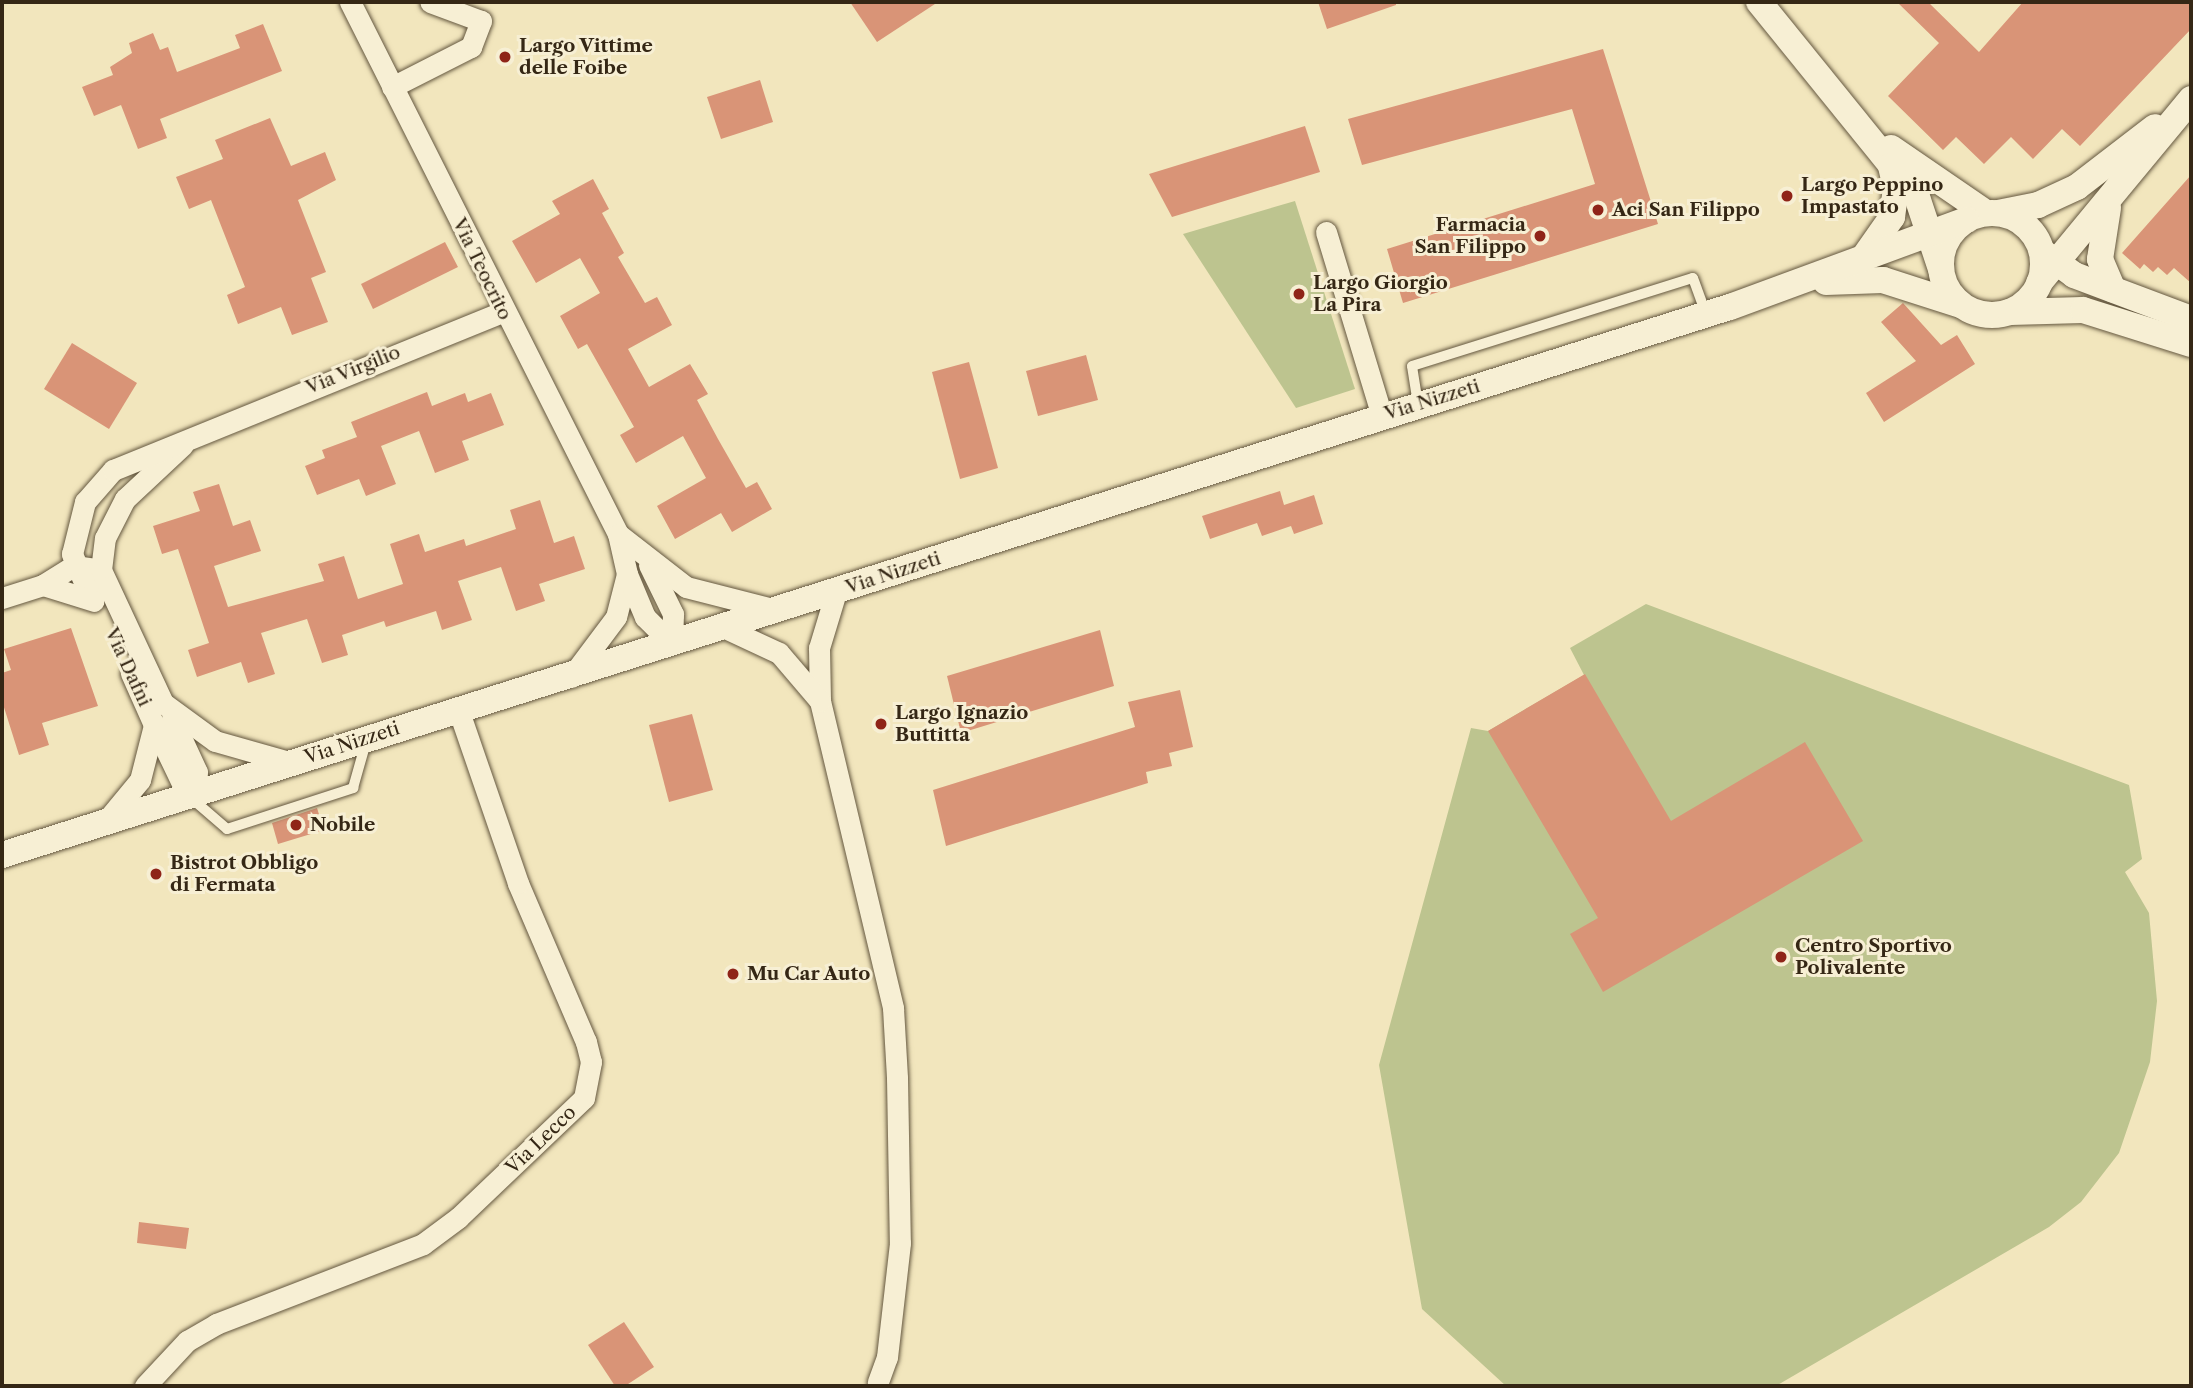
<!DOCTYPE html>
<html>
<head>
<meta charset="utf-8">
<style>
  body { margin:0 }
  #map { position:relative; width:2193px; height:1388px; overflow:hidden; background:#f2e6bd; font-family:"Libre Caslon Text",serif }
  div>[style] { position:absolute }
  .green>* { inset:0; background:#bdc48f }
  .building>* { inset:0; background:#d99477 }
  .roads { filter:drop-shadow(0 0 2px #64573f) drop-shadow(0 0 2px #64573f) }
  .service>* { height:10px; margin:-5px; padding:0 5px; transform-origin:5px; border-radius:5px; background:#f7efd4 }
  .minor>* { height:21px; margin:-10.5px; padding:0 10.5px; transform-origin:10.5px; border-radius:10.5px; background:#f7efd4 }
  .tertiary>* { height:26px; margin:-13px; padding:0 13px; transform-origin:13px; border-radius:13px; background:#f7efd4 }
  .tertiary>.ring { margin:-13px; padding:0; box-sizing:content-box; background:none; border:26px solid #f7efd4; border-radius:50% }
  .dots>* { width:19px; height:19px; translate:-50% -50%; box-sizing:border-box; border:4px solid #f7efd4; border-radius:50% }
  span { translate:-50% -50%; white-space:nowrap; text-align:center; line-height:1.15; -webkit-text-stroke:6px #f7efd4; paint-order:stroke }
  .poi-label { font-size:19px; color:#352715; font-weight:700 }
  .left { translate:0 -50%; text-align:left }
  .right { translate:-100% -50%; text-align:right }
  .street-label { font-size:19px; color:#352715 }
  .frame { position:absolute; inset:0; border:4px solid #352715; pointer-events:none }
</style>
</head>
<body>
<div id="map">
  <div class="green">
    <i style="clip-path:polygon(1295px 201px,1355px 389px,1296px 408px,1183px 234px)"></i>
    <i style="clip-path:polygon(1646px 604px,2129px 785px,2142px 859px,2125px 872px,2149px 913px,2157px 1001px,2150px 1062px,2119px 1153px,2081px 1202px,2049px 1227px,1776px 1386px,1506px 1386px,1422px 1309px,1379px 1065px,1471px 728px,1488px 731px,1584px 675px,1570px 648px)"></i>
  </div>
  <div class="building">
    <i style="clip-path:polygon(850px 2px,938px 2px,877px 42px)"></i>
    <i style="clip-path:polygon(1318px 2px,1396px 2px,1396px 5px,1327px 29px)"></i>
    <i style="clip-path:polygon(1897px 2px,1928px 2px,1979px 52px,2023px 2px,2191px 2px,2191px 29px,2080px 146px,2062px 129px,2033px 159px,2011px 137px,1984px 164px,1956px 137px,1943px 150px,1888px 96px,1939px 43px)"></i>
    <i style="clip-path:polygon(263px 24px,282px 71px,160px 119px,167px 138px,138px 149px,121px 105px,94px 116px,82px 87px,113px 75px,110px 67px,132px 53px,129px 43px,153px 33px,160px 50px,168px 47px,177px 72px,240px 48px,235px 35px)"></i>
    <i style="clip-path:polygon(1603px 49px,1658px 224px,1403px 303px,1387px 249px,1595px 184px,1572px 109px,1362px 165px,1348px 119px)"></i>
    <i style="clip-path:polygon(760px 80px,773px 122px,721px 139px,707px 97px)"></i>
    <i style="clip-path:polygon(270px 118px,291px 166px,325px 152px,336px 180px,298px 200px,326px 272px,311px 278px,328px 322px,292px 335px,281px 307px,238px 324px,227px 295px,245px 287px,211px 200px,189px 209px,176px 177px,223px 159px,215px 140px)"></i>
    <i style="clip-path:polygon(1305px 126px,1320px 172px,1172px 217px,1149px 174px)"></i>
    <i style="clip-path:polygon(2191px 175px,2191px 283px,2174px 268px,2167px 275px,2158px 267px,2153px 272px,2144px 264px,2140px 269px,2122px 253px)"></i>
    <i style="clip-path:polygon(593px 179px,609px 209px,602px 213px,624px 253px,618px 257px,645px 303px,657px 297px,672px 325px,628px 349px,649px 387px,690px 364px,708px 394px,697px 400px,718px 439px,746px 488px,757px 482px,772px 509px,732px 532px,721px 513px,675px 539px,657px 506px,706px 478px,683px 436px,636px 463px,620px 435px,634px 427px,587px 344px,578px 349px,560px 316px,600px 293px,580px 258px,536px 283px,512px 241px,560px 214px,552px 201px)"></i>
    <i style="clip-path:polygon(445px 242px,458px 267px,373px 309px,361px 284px)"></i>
    <i style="clip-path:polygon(1903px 303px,1941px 345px,1957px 335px,1975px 364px,1884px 422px,1866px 393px,1916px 361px,1881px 322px)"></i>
    <i style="clip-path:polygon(72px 343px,137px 383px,109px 429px,44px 389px)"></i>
    <i style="clip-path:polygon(1086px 355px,1098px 400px,1038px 416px,1026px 371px)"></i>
    <i style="clip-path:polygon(969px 362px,998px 468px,960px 479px,932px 372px)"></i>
    <i style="clip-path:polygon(427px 392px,432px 406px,465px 393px,468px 402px,491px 393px,504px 425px,462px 441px,469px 460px,435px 473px,419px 431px,381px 446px,396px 484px,366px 496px,359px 479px,317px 495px,305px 466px,325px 458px,322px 450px,357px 437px,351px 422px)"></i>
    <i style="clip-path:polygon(219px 484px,233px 526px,250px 520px,261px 551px,214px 566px,228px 607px,324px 581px,318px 564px,344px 556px,358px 599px,403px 584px,390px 544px,419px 534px,425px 552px,464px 539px,466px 546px,516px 529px,510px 510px,540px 500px,554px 543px,574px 536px,585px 569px,539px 584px,545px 601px,516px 611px,501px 567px,458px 581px,472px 620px,442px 630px,436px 611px,386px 627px,384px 621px,342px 635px,348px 655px,322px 663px,307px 619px,261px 633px,275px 674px,248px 683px,241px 662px,197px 677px,188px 650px,209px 643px,178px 549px,162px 554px,153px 526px,200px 511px,193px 492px)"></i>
    <i style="clip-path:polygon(1280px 491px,1284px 505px,1314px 495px,1323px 524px,1294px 534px,1291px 526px,1262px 536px,1257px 523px,1210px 539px,1202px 516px)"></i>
    <i style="clip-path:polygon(71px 628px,98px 706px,42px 723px,49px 745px,19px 755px,2px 701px,2px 673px,11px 670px,4px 649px)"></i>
    <i style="clip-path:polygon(1100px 630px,1114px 686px,961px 733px,947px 676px)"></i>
    <i style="clip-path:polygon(1585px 674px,1671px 821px,1805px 742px,1863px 841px,1603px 992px,1570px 934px,1598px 918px,1488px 731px)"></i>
    <i style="clip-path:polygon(1180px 690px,1193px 747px,1169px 753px,1172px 766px,1146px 772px,1148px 783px,946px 846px,933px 790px,1135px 727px,1128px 702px)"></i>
    <i style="clip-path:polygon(692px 714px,713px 790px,669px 802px,649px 725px)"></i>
    <i style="clip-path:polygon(317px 808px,324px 830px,278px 844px,272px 823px)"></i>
    <i style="clip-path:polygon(139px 1222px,189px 1228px,186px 1249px,137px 1243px)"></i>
    <i style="clip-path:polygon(624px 1322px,654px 1367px,625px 1386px,615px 1386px,588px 1345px)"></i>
  </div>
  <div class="roads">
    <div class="service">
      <i style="left:1418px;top:404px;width:38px;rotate:-99deg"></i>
      <i style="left:1412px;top:366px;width:294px;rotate:-17.4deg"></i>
      <i style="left:1693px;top:278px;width:38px;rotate:70deg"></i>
      <i style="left:190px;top:797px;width:49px;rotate:40.9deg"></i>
      <i style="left:227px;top:829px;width:133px;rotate:-18deg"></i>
      <i style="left:353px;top:788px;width:48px;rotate:-74.2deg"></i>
    </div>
    <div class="minor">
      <i style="left:350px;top:2px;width:596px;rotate:63.26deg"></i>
      <i style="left:618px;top:534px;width:41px;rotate:77.3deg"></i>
      <i style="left:627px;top:574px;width:44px;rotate:104.3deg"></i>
      <i style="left:616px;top:617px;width:75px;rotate:126.9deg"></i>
      <i style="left:392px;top:87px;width:89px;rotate:-26.9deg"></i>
      <i style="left:471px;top:47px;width:28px;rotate:-69deg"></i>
      <i style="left:481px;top:21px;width:54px;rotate:-159.6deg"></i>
      <i style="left:1326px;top:232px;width:192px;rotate:73.1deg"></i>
      <i style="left:618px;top:534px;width:86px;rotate:37.9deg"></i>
      <i style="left:686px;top:587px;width:93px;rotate:14.3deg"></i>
      <i style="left:649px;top:565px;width:55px;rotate:63.9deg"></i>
      <i style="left:673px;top:614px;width:30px;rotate:92deg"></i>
      <i style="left:101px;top:570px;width:32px;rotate:-83deg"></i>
      <i style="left:105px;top:538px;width:44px;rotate:-62.9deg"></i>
      <i style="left:125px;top:499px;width:79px;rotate:-43deg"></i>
      <i style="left:627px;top:574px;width:47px;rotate:67.3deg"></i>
      <i style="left:645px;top:617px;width:38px;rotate:45deg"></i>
      <i style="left:43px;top:585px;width:36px;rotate:-32deg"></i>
      <i style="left:74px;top:566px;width:27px;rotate:8deg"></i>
      <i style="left:101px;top:570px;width:147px;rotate:65deg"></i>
      <i style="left:163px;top:703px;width:64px;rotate:36.2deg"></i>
      <i style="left:215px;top:741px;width:80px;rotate:15.9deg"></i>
      <i style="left:104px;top:587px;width:17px;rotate:147deg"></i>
      <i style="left:90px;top:596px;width:46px;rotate:-113.2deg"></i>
      <i style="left:72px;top:554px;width:54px;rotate:-76deg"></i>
      <i style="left:85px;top:502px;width:43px;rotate:-48.8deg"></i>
      <i style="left:113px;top:470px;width:420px;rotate:-22.1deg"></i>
      <i style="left:836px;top:592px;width:59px;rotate:106.9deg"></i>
      <i style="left:819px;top:648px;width:53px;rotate:88.9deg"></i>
      <i style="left:820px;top:701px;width:316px;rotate:76.6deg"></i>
      <i style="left:893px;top:1008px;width:70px;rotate:86.7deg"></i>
      <i style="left:897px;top:1078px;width:165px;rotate:89deg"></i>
      <i style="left:900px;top:1243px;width:115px;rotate:96.5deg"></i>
      <i style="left:887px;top:1357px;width:27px;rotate:110deg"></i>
      <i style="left:2px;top:598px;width:43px;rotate:-17.6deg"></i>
      <i style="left:43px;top:585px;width:53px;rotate:17.4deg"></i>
      <i style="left:723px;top:627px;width:62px;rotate:24.9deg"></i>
      <i style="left:779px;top:653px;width:63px;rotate:49.5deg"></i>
      <i style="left:172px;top:718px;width:60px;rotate:65.2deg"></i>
      <i style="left:197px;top:772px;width:26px;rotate:111deg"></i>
      <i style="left:154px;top:725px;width:79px;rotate:64.4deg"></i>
      <i style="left:107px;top:820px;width:52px;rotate:-50.5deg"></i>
      <i style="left:140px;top:780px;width:57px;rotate:-75.7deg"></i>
      <i style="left:154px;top:725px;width:57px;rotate:-113.9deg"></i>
      <i style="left:145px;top:1386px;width:62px;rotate:-47deg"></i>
      <i style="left:187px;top:1341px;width:34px;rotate:-30deg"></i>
      <i style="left:216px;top:1324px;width:222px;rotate:-21.1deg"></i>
      <i style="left:423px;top:1244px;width:44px;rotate:-36.6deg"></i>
      <i style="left:458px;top:1218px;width:174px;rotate:-43.6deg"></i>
      <i style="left:584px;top:1098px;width:37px;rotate:-79deg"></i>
      <i style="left:591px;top:1062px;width:21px;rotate:-104deg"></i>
      <i style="left:586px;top:1042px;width:173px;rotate:-113.2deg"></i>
      <i style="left:518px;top:883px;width:184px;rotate:-109deg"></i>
    </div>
    <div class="tertiary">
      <i style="left:1759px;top:2px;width:251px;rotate:51deg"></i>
      <i style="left:1917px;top:197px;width:76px;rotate:71.6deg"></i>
      <i style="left:1891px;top:148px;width:115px;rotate:34.4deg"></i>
      <i style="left:2108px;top:208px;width:52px;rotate:98.9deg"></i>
      <i style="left:2100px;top:259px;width:33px;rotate:67deg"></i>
      <i style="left:1998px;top:213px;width:41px;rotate:-11.3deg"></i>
      <i style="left:2038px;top:205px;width:43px;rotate:-24.8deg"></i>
      <i style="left:2077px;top:187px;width:98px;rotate:-37.6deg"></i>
      <i class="ring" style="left:1941px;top:213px;width:76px;height:76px"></i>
      <i style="left:2044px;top:253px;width:37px;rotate:36deg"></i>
      <i style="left:2074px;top:275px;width:125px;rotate:20.6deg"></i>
      <i style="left:1864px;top:257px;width:49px;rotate:-55deg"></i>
      <i style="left:1892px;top:217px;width:29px;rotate:-82deg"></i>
      <i style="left:1896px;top:188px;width:23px;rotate:-103deg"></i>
      <i style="left:1826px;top:282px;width:57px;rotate:-2deg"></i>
      <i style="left:1883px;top:280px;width:82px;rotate:17.8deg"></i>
      <i style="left:2039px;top:283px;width:239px;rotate:-50.4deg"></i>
      <i style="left:2010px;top:312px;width:73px;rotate:-1.6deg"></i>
      <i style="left:2083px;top:310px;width:113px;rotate:17.5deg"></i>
      <i style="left:2px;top:855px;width:1813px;rotate:-17.6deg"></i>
      <i style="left:1730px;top:307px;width:252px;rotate:-20.2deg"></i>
    </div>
  </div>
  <div class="dots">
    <i style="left:505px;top:57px;background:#8f2418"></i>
    <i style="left:1787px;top:196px;background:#8f2418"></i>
    <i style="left:1598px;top:210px;background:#8f2418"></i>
    <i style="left:1540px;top:236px;background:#8f2418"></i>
    <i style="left:1299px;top:294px;background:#8f2418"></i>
    <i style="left:881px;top:724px;background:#8f2418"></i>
    <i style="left:296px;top:825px;background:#8f2418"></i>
    <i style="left:156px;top:874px;background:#8f2418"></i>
    <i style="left:1781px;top:957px;background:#8f2418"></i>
    <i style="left:733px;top:974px;background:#8f2418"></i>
  </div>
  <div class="poi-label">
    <span class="left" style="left:519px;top:57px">Largo Vittime<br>delle Foibe</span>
    <span class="left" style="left:1801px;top:196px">Largo Peppino<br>Impastato</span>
    <span class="left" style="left:1612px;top:210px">Aci San Filippo</span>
    <span class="right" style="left:1526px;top:236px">Farmacia<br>San Filippo</span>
    <span class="left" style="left:1313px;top:294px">Largo Giorgio<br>La Pira</span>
    <span class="left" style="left:895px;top:724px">Largo Ignazio<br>Buttitta</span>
    <span class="left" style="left:310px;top:825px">Nobile</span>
    <span class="left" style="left:170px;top:874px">Bistrot Obbligo<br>di Fermata</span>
    <span class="left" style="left:1795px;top:957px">Centro Sportivo<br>Polivalente</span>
    <span class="left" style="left:747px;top:974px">Mu Car Auto</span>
  </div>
  <div class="street-label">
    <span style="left:482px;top:269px;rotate:64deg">Via Teocrito</span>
    <span style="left:353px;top:370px;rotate:-22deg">Via Virgilio</span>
    <span style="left:1432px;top:400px;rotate:-17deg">Via Nizzeti</span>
    <span style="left:893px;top:573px;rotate:-18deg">Via Nizzeti</span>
    <span style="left:128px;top:667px;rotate:65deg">Via Dafni</span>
    <span style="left:352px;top:743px;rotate:-18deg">Via Nizzeti</span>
    <span style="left:541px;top:1140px;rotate:-44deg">Via Lecco</span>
  </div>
  <div class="frame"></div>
</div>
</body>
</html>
